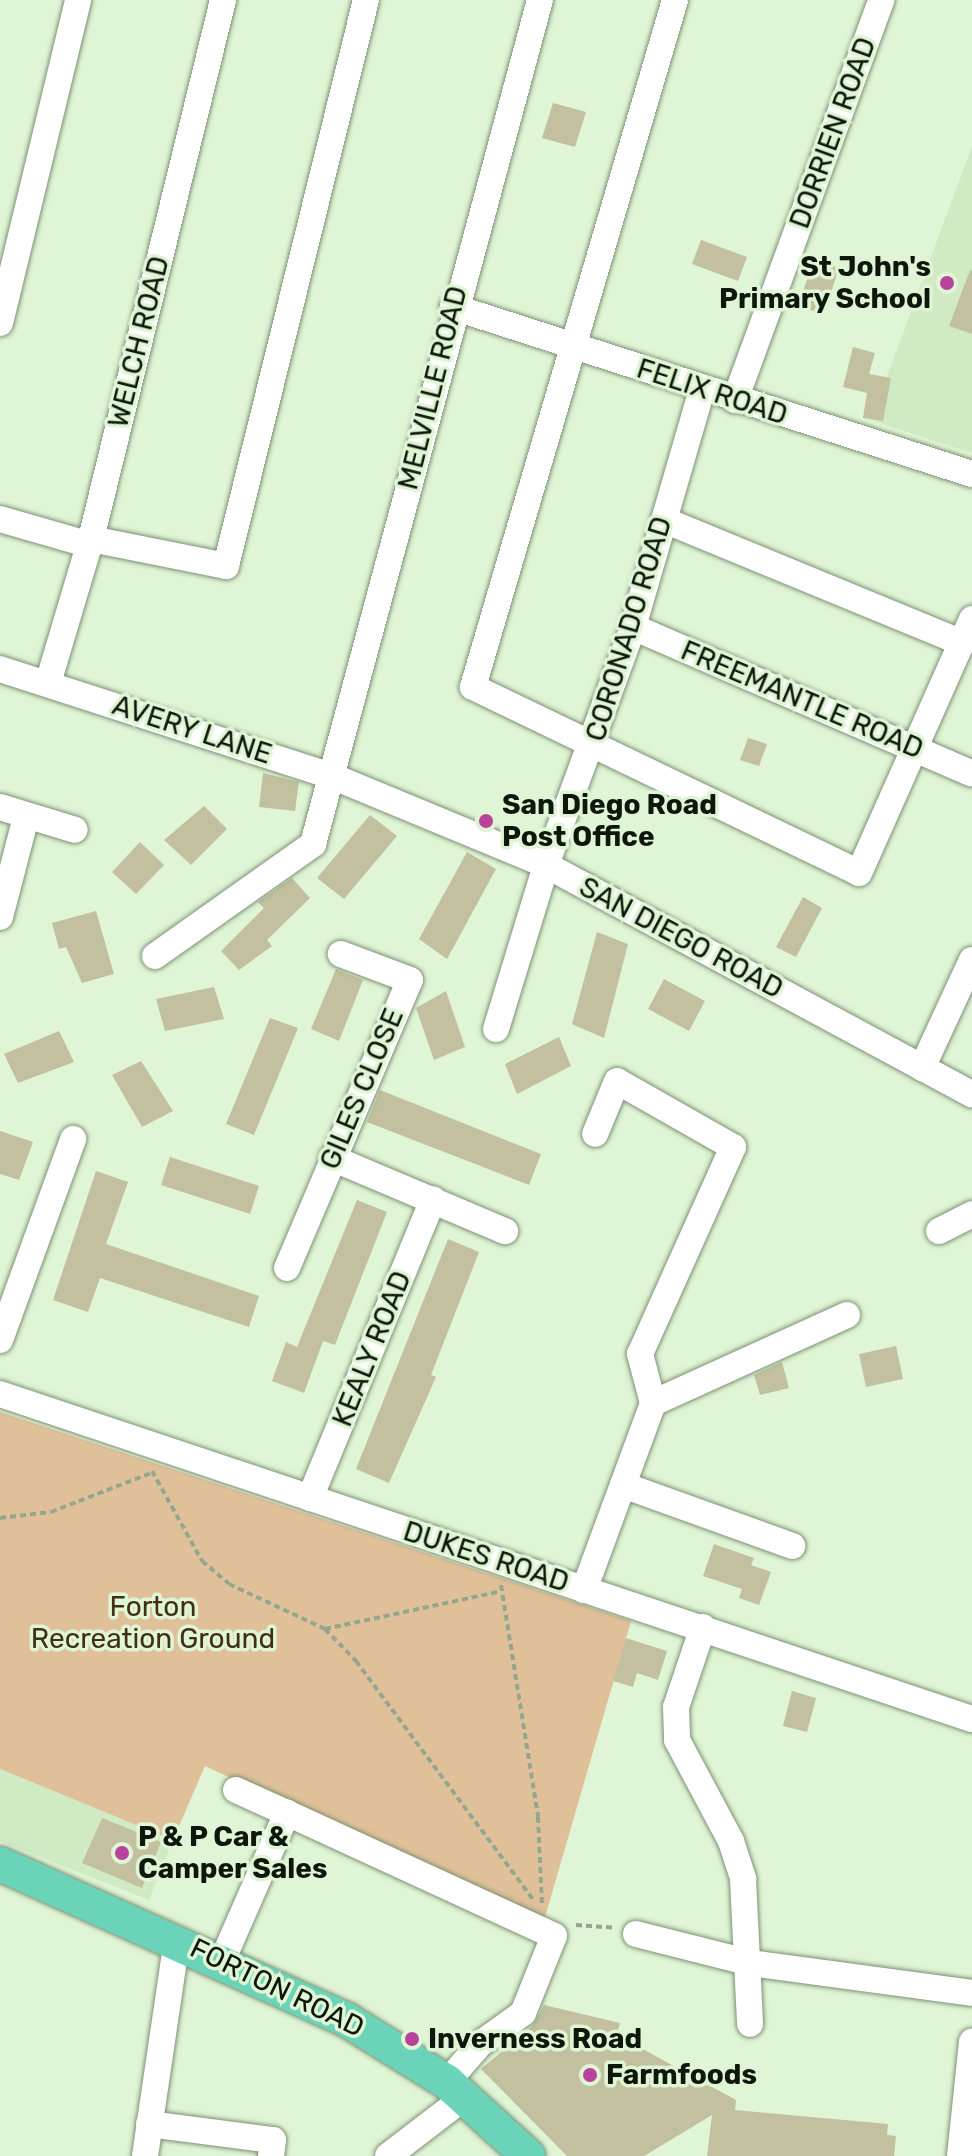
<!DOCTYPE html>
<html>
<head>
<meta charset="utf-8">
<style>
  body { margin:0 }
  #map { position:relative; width:972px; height:2156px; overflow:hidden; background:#dff5d5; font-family:Rubik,sans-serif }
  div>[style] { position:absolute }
  .built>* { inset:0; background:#d0eac4 }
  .green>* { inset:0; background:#e0c098 }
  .building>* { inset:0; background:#c2c09e }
  .path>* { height:4px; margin-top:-2px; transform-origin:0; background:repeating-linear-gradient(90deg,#95a68e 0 6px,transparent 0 10px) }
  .roads { filter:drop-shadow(0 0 2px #7e9175) drop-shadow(0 0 2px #7e9175) }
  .minor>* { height:26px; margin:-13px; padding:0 13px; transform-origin:13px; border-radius:13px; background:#fff }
  .major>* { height:34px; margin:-17px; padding:0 17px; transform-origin:17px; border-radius:17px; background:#6ad3b8 }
  .dots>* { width:22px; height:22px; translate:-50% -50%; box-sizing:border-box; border:4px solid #dff5d5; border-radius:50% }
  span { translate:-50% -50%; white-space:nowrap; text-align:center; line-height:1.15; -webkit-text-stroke:7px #dff5d5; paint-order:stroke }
  .street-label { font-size:28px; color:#0f170c }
  .poi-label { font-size:28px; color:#0f170c; font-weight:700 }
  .right { translate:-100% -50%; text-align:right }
  .left { translate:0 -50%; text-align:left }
  .park-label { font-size:28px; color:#412e13 }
</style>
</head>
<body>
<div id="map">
  <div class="built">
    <i style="clip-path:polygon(972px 146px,972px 453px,871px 420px)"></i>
    <i style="clip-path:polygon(0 1769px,173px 1840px,149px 1900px,0 1841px)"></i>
  </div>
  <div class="green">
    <i style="clip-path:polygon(0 1412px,631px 1621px,543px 1924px,205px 1766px,173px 1840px,0 1769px)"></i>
  </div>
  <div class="building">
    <i style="clip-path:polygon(553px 103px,586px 112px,575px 147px,542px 138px)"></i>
    <i style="clip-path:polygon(701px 240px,747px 257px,738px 281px,692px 264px)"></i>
    <i style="clip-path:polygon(814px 259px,839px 268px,824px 314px,798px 306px)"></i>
    <i style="clip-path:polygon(970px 270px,972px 271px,972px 334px,949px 326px)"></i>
    <i style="clip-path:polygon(853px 347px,875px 353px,869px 374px,891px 378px,883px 421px,863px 418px,867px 393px,843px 387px)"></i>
    <i style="clip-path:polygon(748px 738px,767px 744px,759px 766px,740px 760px)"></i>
    <i style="clip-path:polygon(263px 773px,299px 782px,295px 811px,259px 807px)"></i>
    <i style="clip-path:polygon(204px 806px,227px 829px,191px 865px,164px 840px)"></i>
    <i style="clip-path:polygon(370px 815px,397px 836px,344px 899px,317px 878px)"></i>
    <i style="clip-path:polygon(140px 842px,164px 865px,136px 894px,112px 872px)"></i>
    <i style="clip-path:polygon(467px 852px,496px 869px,447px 959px,419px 939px)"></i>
    <i style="clip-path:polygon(292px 878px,310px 898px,267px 940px,272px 946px,239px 970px,221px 951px,264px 908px,258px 902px)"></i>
    <i style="clip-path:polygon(803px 897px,822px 908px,796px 957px,776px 947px)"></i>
    <i style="clip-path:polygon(96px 911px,114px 974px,82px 983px,66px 947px,59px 949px,52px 923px)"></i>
    <i style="clip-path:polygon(597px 932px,628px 944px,604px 1038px,572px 1024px)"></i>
    <i style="clip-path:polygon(336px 969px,363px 980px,339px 1041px,311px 1029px)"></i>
    <i style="clip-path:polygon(664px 979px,705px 1001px,689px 1031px,648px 1009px)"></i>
    <i style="clip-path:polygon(214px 987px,224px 1019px,165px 1031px,156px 999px)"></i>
    <i style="clip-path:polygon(446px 991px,465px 1047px,434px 1060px,416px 1008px)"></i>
    <i style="clip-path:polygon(270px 1018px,298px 1028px,254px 1135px,226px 1124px)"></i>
    <i style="clip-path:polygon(59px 1031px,74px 1062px,18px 1083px,4px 1054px)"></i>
    <i style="clip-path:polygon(559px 1037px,571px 1066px,517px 1094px,505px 1064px)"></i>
    <i style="clip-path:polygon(141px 1061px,173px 1111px,142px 1127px,112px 1075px)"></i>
    <i style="clip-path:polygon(380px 1090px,541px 1154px,529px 1185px,367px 1122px)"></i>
    <i style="clip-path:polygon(0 1131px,33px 1142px,19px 1180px,0 1174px)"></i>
    <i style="clip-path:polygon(170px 1157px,259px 1186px,250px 1214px,161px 1185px)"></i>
    <i style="clip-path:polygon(96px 1171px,128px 1182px,106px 1244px,259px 1296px,249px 1327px,100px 1278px,88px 1312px,53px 1300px)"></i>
    <i style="clip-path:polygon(357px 1200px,387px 1212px,335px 1345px,323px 1341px,304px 1393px,272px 1381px,286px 1342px,297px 1347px)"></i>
    <i style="clip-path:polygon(448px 1239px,479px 1252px,431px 1375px,436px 1377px,389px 1483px,356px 1469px)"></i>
    <i style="clip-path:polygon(896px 1346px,903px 1379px,866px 1387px,859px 1354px)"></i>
    <i style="clip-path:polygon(782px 1362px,789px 1388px,760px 1395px,754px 1375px)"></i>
    <i style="clip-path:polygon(714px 1544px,754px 1558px,751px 1565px,771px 1572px,759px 1605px,739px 1598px,742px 1589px,703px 1576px)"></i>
    <i style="clip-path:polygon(626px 1638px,667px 1651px,658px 1680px,637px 1673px,633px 1687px,613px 1681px)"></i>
    <i style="clip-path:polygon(792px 1691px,816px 1698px,807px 1732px,783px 1726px)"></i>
    <i style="clip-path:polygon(102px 1818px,161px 1842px,142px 1888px,82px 1863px)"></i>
    <i style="clip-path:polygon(544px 2005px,620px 2023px,617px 2035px,736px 2100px,735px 2110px,888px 2124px,887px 2135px,896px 2136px,894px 2156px,707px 2156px,712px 2115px,644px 2156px,567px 2156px,481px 2069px,533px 2025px)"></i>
  </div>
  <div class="path">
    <i style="left:152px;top:1471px;width:103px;rotate:60.9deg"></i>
    <i style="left:202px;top:1561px;width:35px;rotate:40deg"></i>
    <i style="left:229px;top:1584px;width:106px;rotate:25.1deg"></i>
    <i style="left:325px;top:1629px;width:45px;rotate:45.9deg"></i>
    <i style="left:356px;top:1661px;width:297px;rotate:53.4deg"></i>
    <i style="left:0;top:1518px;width:51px;rotate:-6.7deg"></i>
    <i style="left:51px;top:1512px;width:107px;rotate:-21.3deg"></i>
    <i style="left:501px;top:1585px;width:235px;rotate:80.9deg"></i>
    <i style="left:538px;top:1817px;width:87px;rotate:87.4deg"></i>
    <i style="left:325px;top:1629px;width:177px;rotate:-12.1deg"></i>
    <i style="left:576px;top:1925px;width:39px;rotate:4deg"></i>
  </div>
  <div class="roads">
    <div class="minor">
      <i style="left:675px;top:0;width:716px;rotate:106.39deg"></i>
      <i style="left:473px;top:687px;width:428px;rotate:25.7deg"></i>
      <i style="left:859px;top:873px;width:278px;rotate:-66deg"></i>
      <i style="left:453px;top:307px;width:545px;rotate:17.84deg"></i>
      <i style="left:0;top:323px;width:332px;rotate:-76.4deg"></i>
      <i style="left:735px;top:400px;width:426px;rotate:-69.9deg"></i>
      <i style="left:0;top:519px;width:94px;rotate:16.1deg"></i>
      <i style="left:664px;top:520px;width:323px;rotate:22.4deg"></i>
      <i style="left:91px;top:539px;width:138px;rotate:11.3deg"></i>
      <i style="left:226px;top:566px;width:583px;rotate:-76.11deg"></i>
      <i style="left:633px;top:627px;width:369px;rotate:23.4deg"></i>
      <i style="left:0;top:669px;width:351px;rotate:17.9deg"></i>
      <i style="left:334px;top:777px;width:230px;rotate:22.5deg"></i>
      <i style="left:546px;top:865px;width:484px;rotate:28.3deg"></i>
      <i style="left:48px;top:683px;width:150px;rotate:-73.4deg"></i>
      <i style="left:91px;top:539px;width:555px;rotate:-76.24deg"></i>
      <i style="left:0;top:807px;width:78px;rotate:17deg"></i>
      <i style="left:0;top:917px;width:103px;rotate:-75.4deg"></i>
      <i style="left:155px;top:956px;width:194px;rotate:-35.3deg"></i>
      <i style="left:313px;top:844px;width:874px;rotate:-74.95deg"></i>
      <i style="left:496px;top:1029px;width:171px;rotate:-73deg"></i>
      <i style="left:546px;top:865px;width:253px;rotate:-69.9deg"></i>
      <i style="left:633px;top:627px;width:248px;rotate:-73.8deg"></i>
      <i style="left:922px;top:1068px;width:119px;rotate:-65.2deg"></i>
      <i style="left:332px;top:1158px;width:188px;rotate:22.9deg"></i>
      <i style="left:939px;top:1231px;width:37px;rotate:-27deg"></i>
      <i style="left:287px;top:1268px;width:313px;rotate:-66.9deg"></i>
      <i style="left:410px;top:980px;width:74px;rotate:-159.4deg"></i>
      <i style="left:0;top:1340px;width:214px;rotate:-70deg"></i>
      <i style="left:0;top:1394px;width:1025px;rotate:18.49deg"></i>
      <i style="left:653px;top:1403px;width:213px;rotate:-24.4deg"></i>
      <i style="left:623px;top:1485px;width:180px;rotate:19.8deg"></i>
      <i style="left:310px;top:1498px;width:323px;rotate:-67.6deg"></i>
      <i style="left:584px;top:1590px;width:199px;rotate:-69.7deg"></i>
      <i style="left:653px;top:1403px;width:51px;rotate:-104.9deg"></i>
      <i style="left:640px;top:1354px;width:227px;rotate:-65.8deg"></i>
      <i style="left:733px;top:1147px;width:133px;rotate:-150.4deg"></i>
      <i style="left:617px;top:1081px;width:57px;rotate:112.5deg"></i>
      <i style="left:703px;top:1627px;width:84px;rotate:108.6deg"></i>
      <i style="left:676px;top:1707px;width:33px;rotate:88deg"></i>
      <i style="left:677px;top:1740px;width:115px;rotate:61.9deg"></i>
      <i style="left:731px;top:1841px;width:40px;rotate:72deg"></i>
      <i style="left:743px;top:1879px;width:145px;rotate:87.2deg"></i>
      <i style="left:236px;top:1790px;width:56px;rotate:24.3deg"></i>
      <i style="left:636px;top:1934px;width:119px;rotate:14.2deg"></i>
      <i style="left:751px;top:1963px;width:223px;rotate:7.7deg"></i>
      <i style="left:222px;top:1961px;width:162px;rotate:-66.3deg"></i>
      <i style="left:287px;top:1813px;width:294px;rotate:24.7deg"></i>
      <i style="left:554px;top:1936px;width:83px;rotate:111.9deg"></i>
      <i style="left:523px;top:2013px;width:53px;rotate:144.2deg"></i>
      <i style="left:480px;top:2044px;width:50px;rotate:131deg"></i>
      <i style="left:149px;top:2124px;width:125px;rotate:7.4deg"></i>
      <i style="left:273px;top:2140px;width:16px;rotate:97deg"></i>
      <i style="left:145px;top:2156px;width:218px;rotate:-81.6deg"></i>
      <i style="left:388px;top:2156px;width:97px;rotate:-37.5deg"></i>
      <i style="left:960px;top:2156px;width:115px;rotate:-84deg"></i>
    </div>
    <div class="major">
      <i style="left:0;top:1864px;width:380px;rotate:24.2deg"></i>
      <i style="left:347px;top:2020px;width:118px;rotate:31.8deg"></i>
      <i style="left:447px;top:2082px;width:110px;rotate:42.4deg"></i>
    </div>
  </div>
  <div class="dots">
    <i style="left:947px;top:283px;background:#b9439a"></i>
    <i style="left:486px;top:821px;background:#b9439a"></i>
    <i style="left:122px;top:1853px;background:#b9439a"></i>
    <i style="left:412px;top:2039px;background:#b9439a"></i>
    <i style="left:590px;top:2075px;background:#b9439a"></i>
  </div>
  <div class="street-label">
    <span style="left:833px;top:133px;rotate:-70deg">DORRIEN ROAD</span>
    <span style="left:139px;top:342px;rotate:-76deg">WELCH ROAD</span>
    <span style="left:433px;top:388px;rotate:-76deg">MELVILLE ROAD</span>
    <span style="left:712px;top:392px;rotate:18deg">FELIX ROAD</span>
    <span style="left:629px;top:629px;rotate:-73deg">CORONADO ROAD</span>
    <span style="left:802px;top:700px;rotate:23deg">FREEMANTLE ROAD</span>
    <span style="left:192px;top:730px;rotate:18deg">AVERY LANE</span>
    <span style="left:681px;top:938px;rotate:28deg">SAN DIEGO ROAD</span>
    <span style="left:362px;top:1089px;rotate:-67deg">GILES CLOSE</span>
    <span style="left:372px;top:1349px;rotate:-68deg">KEALY ROAD</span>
    <span style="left:486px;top:1557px;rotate:18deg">DUKES ROAD</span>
    <span style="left:277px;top:1988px;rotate:26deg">FORTON ROAD</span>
  </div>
  <div class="poi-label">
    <span class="right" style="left:931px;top:283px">St John's<br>Primary School</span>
    <span class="left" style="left:502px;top:821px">San Diego Road<br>Post Office</span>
    <span class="left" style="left:138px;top:1853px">P &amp; P Car &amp;<br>Camper Sales</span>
    <span class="left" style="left:428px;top:2039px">Inverness Road</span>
    <span class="left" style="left:606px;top:2075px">Farmfoods</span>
  </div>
  <div class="park-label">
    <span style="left:153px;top:1623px">Forton<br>Recreation Ground</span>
  </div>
</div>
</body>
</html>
